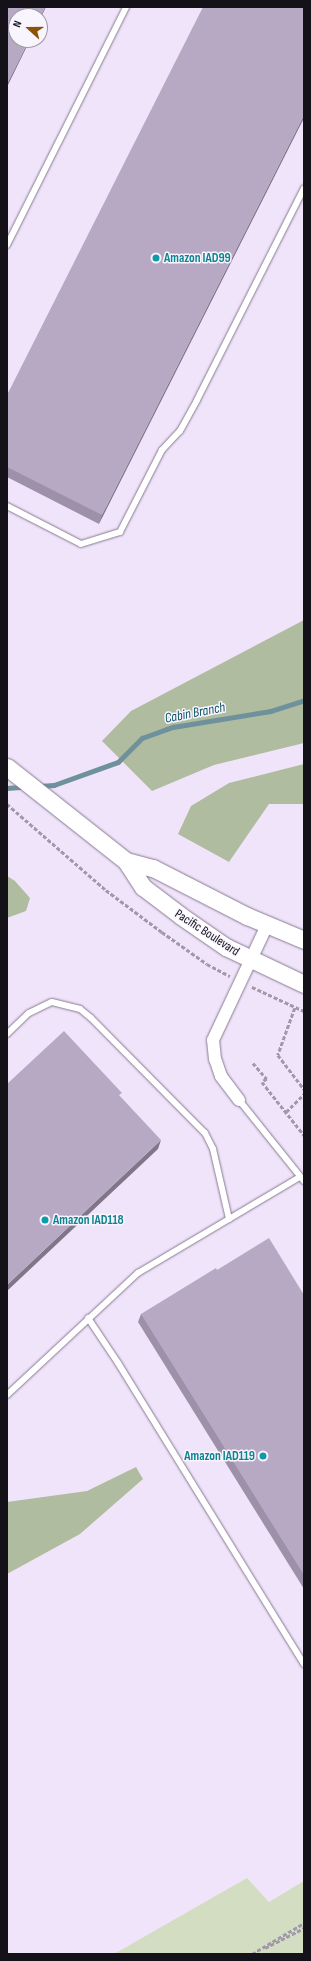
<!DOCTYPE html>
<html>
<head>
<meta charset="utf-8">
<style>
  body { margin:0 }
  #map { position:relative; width:311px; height:1961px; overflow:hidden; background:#f0e4fb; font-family:"Sofia Sans Condensed",sans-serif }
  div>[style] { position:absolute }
  .green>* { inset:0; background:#d2ddc2 }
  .forest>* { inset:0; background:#b0bc9f }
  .stream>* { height:4.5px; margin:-2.25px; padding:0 2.25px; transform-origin:2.25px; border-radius:2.25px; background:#6f919c }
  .path>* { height:2.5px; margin-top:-1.25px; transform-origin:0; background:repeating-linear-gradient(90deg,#a198a9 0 4px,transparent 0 6px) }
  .roads { filter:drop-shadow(0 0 1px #867b8f) drop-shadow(0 0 1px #867b8f) }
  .service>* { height:6px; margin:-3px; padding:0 3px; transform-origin:3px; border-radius:3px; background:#fff }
  .minor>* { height:12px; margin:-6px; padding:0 6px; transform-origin:6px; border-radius:6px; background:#fff }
  .secondary>* { height:17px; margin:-8.5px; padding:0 8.5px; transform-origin:8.5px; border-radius:8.5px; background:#fff }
  .wall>* { inset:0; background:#9d90a8 }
  .shaded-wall>* { inset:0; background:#807688 }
  .building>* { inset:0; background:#b7a8c3 }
  .dots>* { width:11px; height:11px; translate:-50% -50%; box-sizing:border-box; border:2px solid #f9f5fe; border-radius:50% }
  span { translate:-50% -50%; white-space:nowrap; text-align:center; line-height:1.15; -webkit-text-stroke:3px #f9f5fe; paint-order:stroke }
  .culture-label { font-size:13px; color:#0d838f; font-weight:700 }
  .left { translate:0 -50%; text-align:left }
  .right { translate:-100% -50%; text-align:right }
  .street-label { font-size:13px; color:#151119 }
  .water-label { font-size:14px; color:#0e5668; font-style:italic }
  .frame { position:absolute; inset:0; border:8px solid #151119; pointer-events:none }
  .north { position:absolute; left:8px; top:8px; width:40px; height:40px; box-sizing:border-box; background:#f9f5fe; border:1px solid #9e9aa2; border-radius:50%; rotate:291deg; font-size:11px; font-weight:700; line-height:16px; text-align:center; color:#151119 }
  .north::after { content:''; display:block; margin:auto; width:14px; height:18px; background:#8b5208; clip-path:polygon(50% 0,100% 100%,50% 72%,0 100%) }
</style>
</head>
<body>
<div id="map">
  <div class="green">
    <i style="clip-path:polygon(247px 1878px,269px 1902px,304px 1881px,304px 1954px,114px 1954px)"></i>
  </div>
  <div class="forest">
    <i style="clip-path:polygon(304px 620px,304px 743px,214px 765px,152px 791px,102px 741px,131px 711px)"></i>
    <i style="clip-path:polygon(304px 764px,304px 804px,269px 804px,229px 862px,178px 834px,191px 806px,229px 783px)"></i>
    <i style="clip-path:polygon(7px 876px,15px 881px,30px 898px,26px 911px,7px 918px)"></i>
    <i style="clip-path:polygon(136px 1467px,143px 1479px,80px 1534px,7px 1574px,7px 1502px,87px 1491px)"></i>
  </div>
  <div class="stream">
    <i style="left:39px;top:786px;width:15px;rotate:-4deg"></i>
    <i style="left:54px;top:785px;width:68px;rotate:-19.8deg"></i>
    <i style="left:118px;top:762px;width:34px;rotate:-45deg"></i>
    <i style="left:142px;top:738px;width:33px;rotate:-20deg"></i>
    <i style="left:173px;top:727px;width:99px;rotate:-9.3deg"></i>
    <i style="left:271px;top:711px;width:35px;rotate:-18deg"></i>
    <i style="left:7px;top:788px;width:16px;rotate:-4deg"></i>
  </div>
  <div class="path">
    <i style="left:7px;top:804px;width:131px;rotate:41deg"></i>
    <i style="left:106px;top:890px;width:70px;rotate:36.9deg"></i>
    <i style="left:162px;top:932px;width:55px;rotate:35.4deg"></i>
    <i style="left:207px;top:964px;width:26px;rotate:28deg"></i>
    <i style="left:252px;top:987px;width:57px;rotate:24.8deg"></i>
    <i style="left:295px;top:1008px;width:50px;rotate:109.9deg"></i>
    <i style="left:278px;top:1055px;width:43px;rotate:52.6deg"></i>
    <i style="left:253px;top:1063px;width:21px;rotate:49deg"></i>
    <i style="left:267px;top:1079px;width:6px;rotate:149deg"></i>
    <i style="left:262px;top:1082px;width:68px;rotate:51.6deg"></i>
    <i style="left:286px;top:1112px;width:25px;rotate:-45deg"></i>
    <i style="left:265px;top:1948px;width:44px;rotate:-27.1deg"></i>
    <i style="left:252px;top:1954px;width:61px;rotate:-30.8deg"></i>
  </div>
  <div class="roads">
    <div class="service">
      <i style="left:7px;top:245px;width:266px;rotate:-63.4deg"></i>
      <i style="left:7px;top:506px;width:83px;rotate:27.2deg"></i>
      <i style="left:81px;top:544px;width:41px;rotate:-17.1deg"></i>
      <i style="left:120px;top:532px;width:92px;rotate:-62.9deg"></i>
      <i style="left:162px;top:450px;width:26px;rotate:-47deg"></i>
      <i style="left:180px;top:431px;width:35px;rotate:-61deg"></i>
      <i style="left:197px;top:400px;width:237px;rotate:-63.2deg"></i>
      <i style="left:7px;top:1034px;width:30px;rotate:-44deg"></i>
      <i style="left:29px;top:1013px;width:25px;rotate:-26deg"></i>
      <i style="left:52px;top:1002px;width:29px;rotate:14deg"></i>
      <i style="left:80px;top:1009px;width:14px;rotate:39deg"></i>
      <i style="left:91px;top:1018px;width:162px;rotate:45.3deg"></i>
      <i style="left:205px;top:1133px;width:18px;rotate:63deg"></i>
      <i style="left:213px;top:1149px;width:72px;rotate:77.1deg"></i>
      <i style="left:239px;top:1100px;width:104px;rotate:51.3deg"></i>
      <i style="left:88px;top:1318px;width:54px;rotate:56.3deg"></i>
      <i style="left:118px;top:1363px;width:354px;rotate:58.3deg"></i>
      <i style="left:7px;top:1395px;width:179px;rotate:-43deg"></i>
      <i style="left:138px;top:1273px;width:188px;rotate:-30.7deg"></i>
    </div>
    <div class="minor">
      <i style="left:239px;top:1100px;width:30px;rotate:-127deg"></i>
      <i style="left:221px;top:1076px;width:18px;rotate:-109deg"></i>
      <i style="left:215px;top:1059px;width:19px;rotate:-96deg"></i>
      <i style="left:213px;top:1040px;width:127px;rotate:-64.8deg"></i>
    </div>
    <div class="secondary">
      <i style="left:7px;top:767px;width:152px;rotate:38.3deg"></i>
      <i style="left:126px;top:861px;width:31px;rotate:57deg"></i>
      <i style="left:143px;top:887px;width:48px;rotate:37.3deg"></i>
      <i style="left:181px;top:916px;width:55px;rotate:34.6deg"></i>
      <i style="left:226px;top:947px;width:86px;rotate:25.4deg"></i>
      <i style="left:126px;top:861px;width:28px;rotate:15deg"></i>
      <i style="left:153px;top:868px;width:106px;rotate:27.1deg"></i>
      <i style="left:247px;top:916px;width:62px;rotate:22.8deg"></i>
    </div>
  </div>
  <div class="wall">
    <i style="clip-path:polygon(304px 7px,99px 524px,7px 477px,7px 395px)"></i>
    <i style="clip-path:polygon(304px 1295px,304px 1589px,138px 1322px,141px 1314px)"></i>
  </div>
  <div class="shaded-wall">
    <i style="clip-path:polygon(45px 7px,46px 7px,40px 19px,40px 17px)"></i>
    <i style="clip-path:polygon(29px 40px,30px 40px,7px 87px,7px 84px)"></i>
    <i style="clip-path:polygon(304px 115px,304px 118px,99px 524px,102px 515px)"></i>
    <i style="clip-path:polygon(161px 1140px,158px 1149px,7px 1291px,7px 1285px)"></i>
  </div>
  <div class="building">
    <i style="clip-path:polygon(7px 7px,45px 7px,40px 17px,40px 16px,16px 16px,16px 40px,29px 40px,7px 84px)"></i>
    <i style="clip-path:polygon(203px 7px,304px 7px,304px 115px,102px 515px,7px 467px,7px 395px)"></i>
    <i style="clip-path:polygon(64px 1031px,122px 1093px,119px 1095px,161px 1140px,7px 1285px,7px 1084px)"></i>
    <i style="clip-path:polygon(269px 1238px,304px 1295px,304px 1575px,141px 1314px,216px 1268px,217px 1270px)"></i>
  </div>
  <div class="dots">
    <i style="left:156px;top:258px;background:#0f9aa8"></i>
    <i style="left:45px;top:1220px;background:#0f9aa8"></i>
    <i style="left:263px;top:1456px;background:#0f9aa8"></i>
  </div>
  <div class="culture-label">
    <span class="left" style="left:164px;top:258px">Amazon IAD99</span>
    <span class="left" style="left:53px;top:1220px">Amazon IAD118</span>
    <span class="right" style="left:255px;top:1456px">Amazon IAD119</span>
  </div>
  <div class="street-label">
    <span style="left:207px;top:933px;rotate:33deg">Pacific Boulevard</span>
  </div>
  <div class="water-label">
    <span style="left:195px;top:713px;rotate:-11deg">Cabin Branch</span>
  </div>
  <div class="frame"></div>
  <div class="north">N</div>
</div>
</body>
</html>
